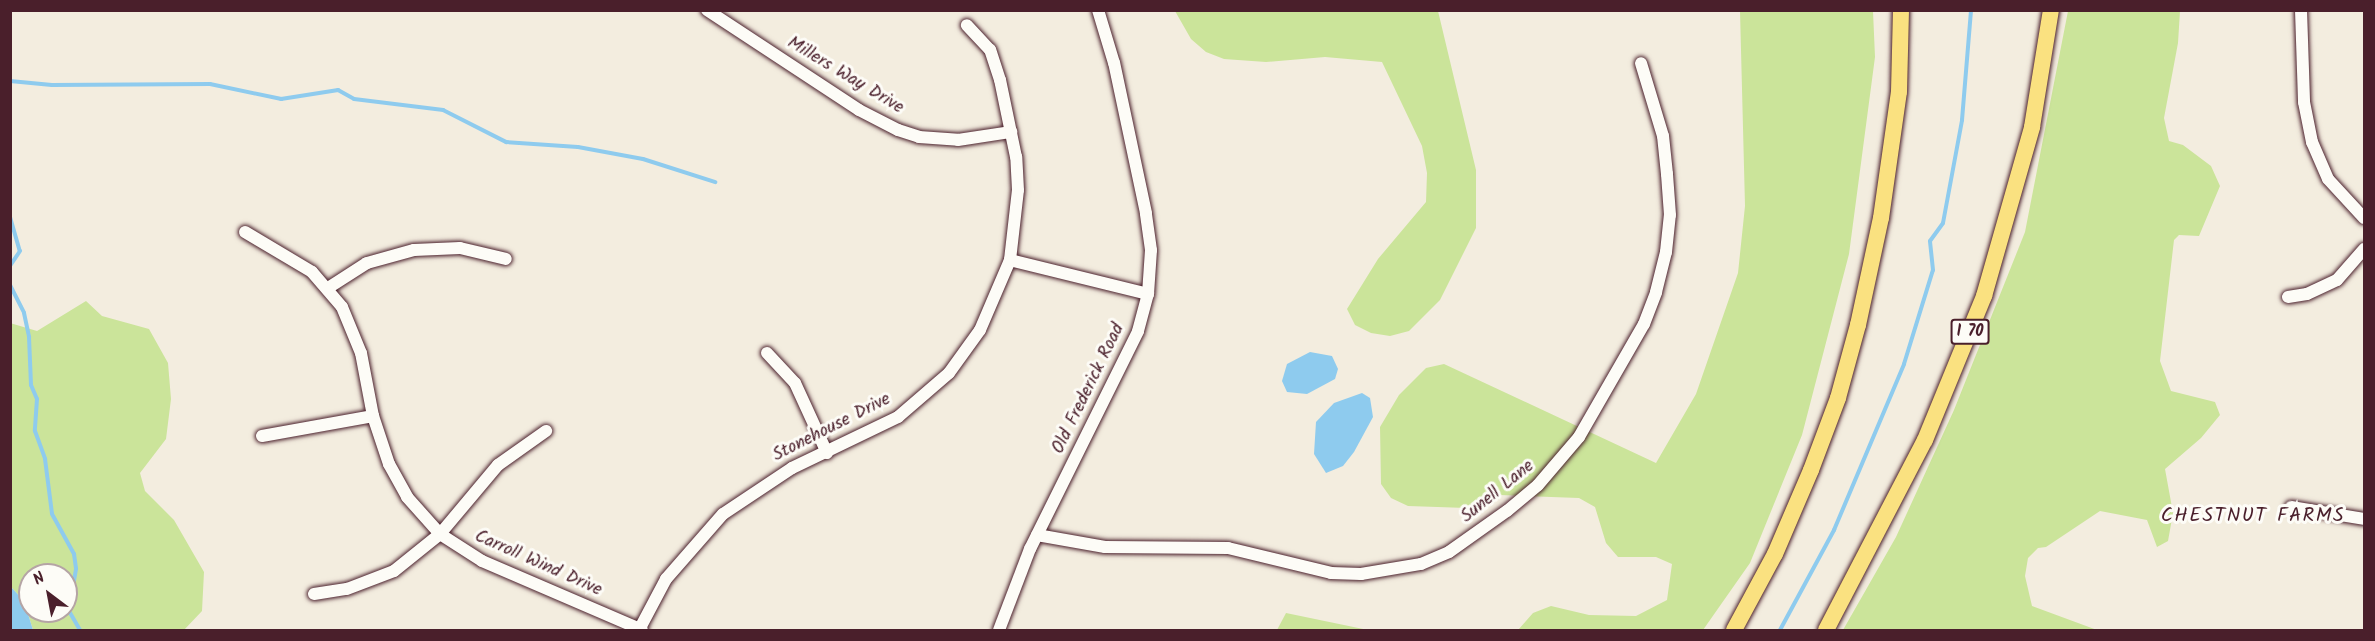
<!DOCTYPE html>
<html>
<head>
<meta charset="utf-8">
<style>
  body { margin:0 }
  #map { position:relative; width:2375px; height:641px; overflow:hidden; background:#f3eddf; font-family:Kalam,sans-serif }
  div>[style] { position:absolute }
  .green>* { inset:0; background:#cbe49a }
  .water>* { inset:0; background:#8ecbee }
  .stream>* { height:4px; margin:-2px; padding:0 2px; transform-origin:2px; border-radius:2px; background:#8ecbee }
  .roads { filter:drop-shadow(0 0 2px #4a1f2b) drop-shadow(0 0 2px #4a1f2b) }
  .minor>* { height:12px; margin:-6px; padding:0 6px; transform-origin:6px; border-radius:6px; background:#fdfcf7 }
  .highway>* { height:16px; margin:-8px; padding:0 8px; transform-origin:8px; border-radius:8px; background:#fae180 }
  span { translate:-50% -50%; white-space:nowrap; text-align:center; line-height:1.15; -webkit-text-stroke:6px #fdfcf7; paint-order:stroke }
  .shield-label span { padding:2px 4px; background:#fdfcf7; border:2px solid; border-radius:4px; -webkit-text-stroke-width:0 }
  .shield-label { font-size:16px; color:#4a1f2b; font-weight:700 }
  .street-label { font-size:18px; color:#4a1f2b }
  .neighbourhood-label { font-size:20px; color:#4a1f2b; letter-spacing:1.5px }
  .frame { position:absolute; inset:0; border:12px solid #4a1f2b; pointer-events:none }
  .north { position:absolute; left:18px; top:563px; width:60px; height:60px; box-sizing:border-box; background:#fdfcf7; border:2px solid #b5a4a5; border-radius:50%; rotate:328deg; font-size:16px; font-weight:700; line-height:24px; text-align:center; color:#4a1f2b }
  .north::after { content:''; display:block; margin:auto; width:21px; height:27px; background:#4a1f2b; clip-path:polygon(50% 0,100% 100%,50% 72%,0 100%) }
</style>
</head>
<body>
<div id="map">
  <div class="green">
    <i style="clip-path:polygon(1175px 11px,1438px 11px,1476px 170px,1476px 228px,1440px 300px,1409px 331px,1390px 336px,1371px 333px,1355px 325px,1347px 309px,1378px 259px,1426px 202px,1427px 173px,1422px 146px,1382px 62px,1325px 57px,1266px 62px,1224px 59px,1206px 52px,1191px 39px)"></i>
    <i style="clip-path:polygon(1740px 11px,1873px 11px,1875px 57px,1849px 254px,1802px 435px,1750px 563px,1703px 630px,1518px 630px,1533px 613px,1551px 606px,1589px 615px,1636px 616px,1667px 600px,1672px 564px,1656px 557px,1618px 557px,1606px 543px,1595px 507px,1579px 498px,1500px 495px,1467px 508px,1408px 506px,1391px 498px,1381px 484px,1380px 427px,1399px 395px,1426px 368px,1444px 364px,1656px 463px,1696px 394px,1738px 273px,1745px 206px)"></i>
    <i style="clip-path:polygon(2068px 11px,2180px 11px,2178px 43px,2164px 118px,2169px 141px,2183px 145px,2211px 166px,2220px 186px,2199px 236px,2179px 235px,2174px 240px,2160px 361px,2171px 391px,2215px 402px,2220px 415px,2201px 438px,2165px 469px,2173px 513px,2168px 541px,2157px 547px,2147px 520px,2100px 511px,2046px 547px,2038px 548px,2028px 558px,2025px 576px,2032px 606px,2097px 630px,1843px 630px,1896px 537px,1954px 410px,2025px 232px)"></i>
    <i style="clip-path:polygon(evenodd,86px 301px,102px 316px,149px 329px,168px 363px,171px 399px,166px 439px,140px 473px,145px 491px,174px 520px,204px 572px,202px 611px,184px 630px,33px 630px,24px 601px,11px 587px,10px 323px,37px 331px,86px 301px,30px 575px,66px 575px,66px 611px,30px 611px,30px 575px)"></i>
    <i style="clip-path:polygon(1286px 613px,1368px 630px,1277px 630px)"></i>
  </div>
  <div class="water">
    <i style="clip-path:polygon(1310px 352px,1332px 356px,1338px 369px,1335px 379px,1307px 394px,1287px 392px,1282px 381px,1287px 364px)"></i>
    <i style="clip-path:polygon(1362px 393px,1370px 398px,1373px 417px,1354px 452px,1343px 466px,1326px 473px,1314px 454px,1316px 422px,1334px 403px)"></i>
    <i style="clip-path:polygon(11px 587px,24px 601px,33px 630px,11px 630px)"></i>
  </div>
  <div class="stream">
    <i style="left:10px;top:81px;width:42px;rotate:5.4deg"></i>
    <i style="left:52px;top:85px;width:158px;rotate:-0.4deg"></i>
    <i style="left:210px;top:84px;width:73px;rotate:11.9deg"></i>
    <i style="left:281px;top:99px;width:58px;rotate:-9deg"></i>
    <i style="left:338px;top:90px;width:18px;rotate:29deg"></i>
    <i style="left:354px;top:99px;width:90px;rotate:7deg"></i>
    <i style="left:443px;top:110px;width:71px;rotate:26.9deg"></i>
    <i style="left:506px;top:142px;width:72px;rotate:4deg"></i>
    <i style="left:578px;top:147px;width:66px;rotate:10.5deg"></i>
    <i style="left:643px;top:159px;width:76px;rotate:17.7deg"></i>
    <i style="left:10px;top:217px;width:35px;rotate:74deg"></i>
    <i style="left:20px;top:251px;width:18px;rotate:124deg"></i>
    <i style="left:10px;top:285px;width:31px;rotate:63deg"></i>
    <i style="left:24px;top:313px;width:25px;rotate:78deg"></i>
    <i style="left:29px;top:337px;width:48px;rotate:87.6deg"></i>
    <i style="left:31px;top:385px;width:15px;rotate:67deg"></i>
    <i style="left:37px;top:399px;width:32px;rotate:94deg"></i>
    <i style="left:35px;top:431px;width:30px;rotate:70deg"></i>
    <i style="left:45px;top:459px;width:55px;rotate:82.7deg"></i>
    <i style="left:52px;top:514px;width:46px;rotate:61.2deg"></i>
    <i style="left:74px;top:554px;width:15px;rotate:82deg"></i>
    <i style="left:76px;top:569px;width:43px;rotate:99.5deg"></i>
    <i style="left:69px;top:611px;width:22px;rotate:60deg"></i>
    <i style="left:1780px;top:630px;width:114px;rotate:-61.6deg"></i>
    <i style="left:1834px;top:530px;width:180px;rotate:-67.1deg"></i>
    <i style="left:1904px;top:364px;width:98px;rotate:-72.9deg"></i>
    <i style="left:1933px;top:270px;width:29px;rotate:-96deg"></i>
    <i style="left:1930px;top:241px;width:22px;rotate:-54deg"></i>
    <i style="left:1943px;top:223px;width:105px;rotate:-79.5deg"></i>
    <i style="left:1962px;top:120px;width:110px;rotate:-85.3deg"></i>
  </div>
  <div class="roads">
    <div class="minor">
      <i style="left:707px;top:10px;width:182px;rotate:33.3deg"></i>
      <i style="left:859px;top:110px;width:44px;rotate:27.1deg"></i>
      <i style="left:898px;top:130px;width:22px;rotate:18deg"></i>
      <i style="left:919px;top:137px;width:39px;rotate:4deg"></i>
      <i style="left:958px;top:140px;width:54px;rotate:-8.6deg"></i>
      <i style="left:2301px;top:10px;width:92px;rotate:88.1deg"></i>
      <i style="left:2304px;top:102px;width:41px;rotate:78.7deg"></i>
      <i style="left:2312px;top:142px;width:40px;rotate:66.6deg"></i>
      <i style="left:2328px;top:179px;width:53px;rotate:47.3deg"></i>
      <i style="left:245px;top:232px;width:78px;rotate:30.8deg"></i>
      <i style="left:312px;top:272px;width:46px;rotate:49.4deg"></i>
      <i style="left:342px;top:307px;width:50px;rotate:67.6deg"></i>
      <i style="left:361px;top:353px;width:64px;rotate:79.2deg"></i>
      <i style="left:373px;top:416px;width:51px;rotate:71.6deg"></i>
      <i style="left:389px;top:464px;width:38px;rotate:61deg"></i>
      <i style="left:407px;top:497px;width:50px;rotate:48.3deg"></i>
      <i style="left:440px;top:534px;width:50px;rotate:32.7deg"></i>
      <i style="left:482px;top:561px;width:174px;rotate:23.3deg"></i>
      <i style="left:1010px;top:260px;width:142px;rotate:13.8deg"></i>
      <i style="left:328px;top:288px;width:46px;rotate:-32.7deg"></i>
      <i style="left:367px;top:263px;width:49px;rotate:-15.5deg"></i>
      <i style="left:414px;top:250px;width:46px;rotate:-2.5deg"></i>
      <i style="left:460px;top:248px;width:47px;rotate:13.4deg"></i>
      <i style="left:2288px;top:297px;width:19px;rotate:-9deg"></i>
      <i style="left:2307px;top:294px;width:33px;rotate:-25deg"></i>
      <i style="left:2337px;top:280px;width:41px;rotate:-48.9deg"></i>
      <i style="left:767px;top:353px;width:41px;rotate:47deg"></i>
      <i style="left:795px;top:383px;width:77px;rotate:65.4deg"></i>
      <i style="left:262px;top:436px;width:113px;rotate:-10.2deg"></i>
      <i style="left:2291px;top:507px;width:74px;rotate:9.3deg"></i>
      <i style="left:1037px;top:535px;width:69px;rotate:10deg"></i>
      <i style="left:1105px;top:547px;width:123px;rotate:0.5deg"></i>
      <i style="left:1228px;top:548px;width:106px;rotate:13.6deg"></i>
      <i style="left:1331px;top:573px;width:30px;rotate:2deg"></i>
      <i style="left:1361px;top:574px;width:61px;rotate:-9.5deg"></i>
      <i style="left:1421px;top:564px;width:30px;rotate:-23deg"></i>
      <i style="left:1449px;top:552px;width:71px;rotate:-35.3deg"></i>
      <i style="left:1507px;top:511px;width:40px;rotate:-40deg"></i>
      <i style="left:1538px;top:485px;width:63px;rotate:-49.5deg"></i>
      <i style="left:1579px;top:437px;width:130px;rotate:-60.1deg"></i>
      <i style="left:1644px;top:324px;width:34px;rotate:-69deg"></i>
      <i style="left:1656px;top:292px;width:41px;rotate:-76deg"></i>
      <i style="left:1666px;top:252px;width:37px;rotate:-84deg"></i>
      <i style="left:1670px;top:215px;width:41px;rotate:-94.2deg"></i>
      <i style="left:1667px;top:174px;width:38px;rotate:-96deg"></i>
      <i style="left:1663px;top:136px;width:76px;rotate:-106.8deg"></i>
      <i style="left:314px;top:594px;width:33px;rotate:-9deg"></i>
      <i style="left:347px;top:589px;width:50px;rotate:-21deg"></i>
      <i style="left:394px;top:571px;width:59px;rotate:-38.8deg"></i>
      <i style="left:440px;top:534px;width:90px;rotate:-50deg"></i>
      <i style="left:498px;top:465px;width:59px;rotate:-35.3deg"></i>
      <i style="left:639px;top:630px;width:58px;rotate:-62.1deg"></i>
      <i style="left:666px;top:579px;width:86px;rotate:-48.8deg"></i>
      <i style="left:723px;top:514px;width:83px;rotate:-33.7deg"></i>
      <i style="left:792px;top:468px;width:118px;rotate:-25.7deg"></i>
      <i style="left:898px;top:417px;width:67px;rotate:-40.8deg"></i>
      <i style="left:949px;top:373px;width:53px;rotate:-54.2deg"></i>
      <i style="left:980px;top:330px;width:76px;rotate:-66.8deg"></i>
      <i style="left:1010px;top:260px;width:70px;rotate:-83.5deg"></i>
      <i style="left:1018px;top:190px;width:33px;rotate:-93deg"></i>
      <i style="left:1016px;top:157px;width:79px;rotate:-101.7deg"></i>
      <i style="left:1000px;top:80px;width:32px;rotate:-108deg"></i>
      <i style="left:990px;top:50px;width:34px;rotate:-133deg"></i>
      <i style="left:999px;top:630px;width:87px;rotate:-69.1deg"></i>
      <i style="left:1030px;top:549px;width:243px;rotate:-63.6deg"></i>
      <i style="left:1138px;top:331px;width:38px;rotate:-75deg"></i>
      <i style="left:1148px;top:294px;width:44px;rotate:-86.1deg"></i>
      <i style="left:1151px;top:250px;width:37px;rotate:-98deg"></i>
      <i style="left:1146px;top:213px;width:153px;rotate:-102deg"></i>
      <i style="left:1114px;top:63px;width:55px;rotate:-106.8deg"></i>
    </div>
    <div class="highway">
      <i style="left:1734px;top:630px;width:86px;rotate:-61.7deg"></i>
      <i style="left:1775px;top:554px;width:91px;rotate:-66.8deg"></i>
      <i style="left:1811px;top:470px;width:77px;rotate:-69.4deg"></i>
      <i style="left:1838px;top:398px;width:76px;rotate:-74.7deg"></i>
      <i style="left:1858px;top:325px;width:109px;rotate:-77.9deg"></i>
      <i style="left:1881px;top:218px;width:127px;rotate:-81.9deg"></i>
      <i style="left:1899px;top:92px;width:82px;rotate:-88.6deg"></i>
      <i style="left:1826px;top:630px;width:214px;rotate:-62.5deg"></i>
      <i style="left:1925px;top:440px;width:156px;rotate:-67.7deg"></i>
      <i style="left:1984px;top:296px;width:176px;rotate:-74.1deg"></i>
      <i style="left:2032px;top:127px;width:119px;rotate:-80.8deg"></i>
    </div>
  </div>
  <div class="shield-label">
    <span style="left:1970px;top:332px">I 70</span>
  </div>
  <div class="street-label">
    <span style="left:845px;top:76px;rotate:31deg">Millers Way Drive</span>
    <span style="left:1089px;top:389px;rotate:-64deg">Old Frederick Road</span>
    <span style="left:832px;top:428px;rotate:-27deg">Stonehouse Drive</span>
    <span style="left:1498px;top:492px;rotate:-39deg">Sunell Lane</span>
    <span style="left:538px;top:564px;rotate:24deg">Carroll Wind Drive</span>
  </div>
  <div class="neighbourhood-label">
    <span style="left:2253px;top:516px">CHESTNUT FARMS</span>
  </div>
  <div class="frame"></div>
  <div class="north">N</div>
</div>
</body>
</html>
